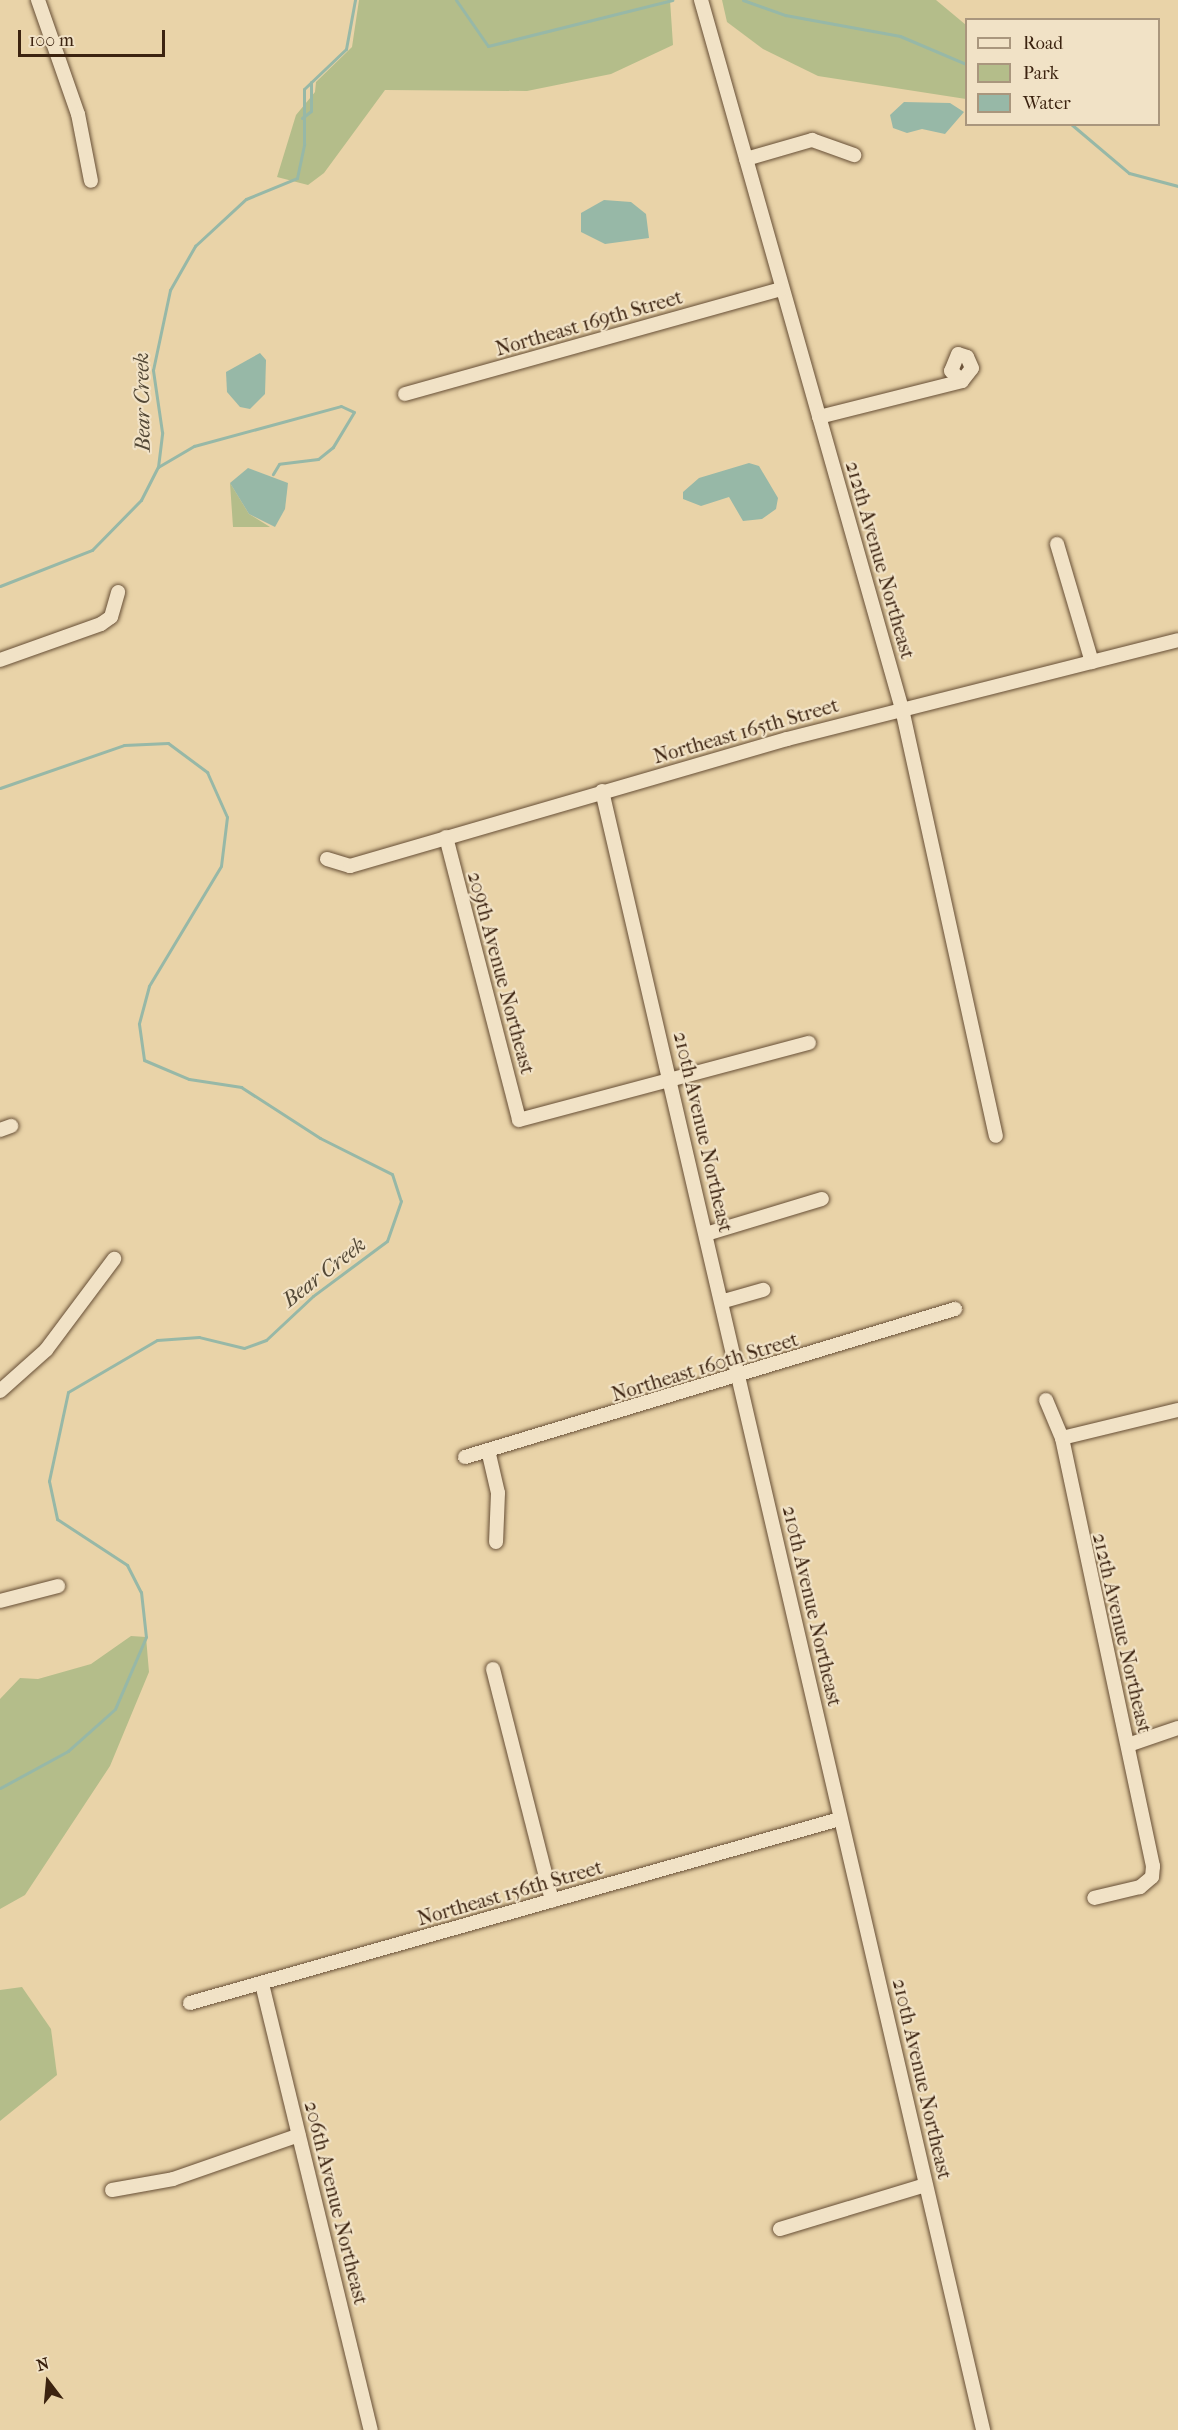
<!DOCTYPE html>
<html>
<head>
<meta charset="utf-8">
<style>
  body { margin:0 }
  #map { position:relative; width:1178px; height:2430px; overflow:hidden; background:#e9d3a8; font-family:"IM FELL French Canon",serif }
  div>[style] { position:absolute }
  .green>* { inset:0; background:#b4bd8a }
  .water>* { inset:0; background:#97b8a7 }
  .stream>* { height:3px; margin:-1.5px; padding:0 1.5px; transform-origin:1.5px; border-radius:1.5px; background:#97b8a7 }
  .roads { filter:drop-shadow(0 0 2px #674f36) drop-shadow(0 0 2px #674f36) }
  .minor>* { height:14px; margin:-7px; padding:0 7px; transform-origin:7px; border-radius:7px; background:#f1e2c6 }
  span { translate:-50% -50%; white-space:nowrap; text-align:center; line-height:1.15; -webkit-text-stroke:4.5px #f1e2c6; paint-order:stroke }
  .street-label { font-size:20px; color:#3c2310 }
  .water-label { font-size:21px; color:#534836; font-style:italic }
  .legend { position:absolute; left:965px; top:18px; width:195px; height:108px; box-sizing:border-box; background:#f1e2c6; border:2px solid #a9967d; margin:0; padding:8px 10px; list-style:none; font-size:18px; color:#3c2310 }
  .legend li { display:flex; align-items:center; gap:12px; height:30px }
  .legend b { width:30px; border:2px solid #a9967d }
  .north { position:absolute; left:18px; top:2352px; width:60px; height:60px; -webkit-text-stroke:4px #f1e2c6; paint-order:stroke; rotate:344deg; font-size:16px; font-weight:700; line-height:24px; text-align:center; color:#3c2310 }
  .north::after { content:''; display:block; margin:auto; width:21px; height:27px; background:#3c2310; clip-path:polygon(50% 0,100% 100%,50% 72%,0 100%) }
  .scale { position:absolute; left:18px; top:30px; width:147px; height:27px; box-sizing:border-box; border:3px solid #3c2310; border-top:0; padding-left:8px; font-size:18px; line-height:21px; white-space:nowrap; color:#3c2310; -webkit-text-stroke:4px #f1e2c6; paint-order:stroke }
</style>
</head>
<body>
<div id="map">
  <div class="green">
    <i style="clip-path:polygon(359px 0,670px 0,673px 45px,611px 74px,527px 91px,385px 90px,324px 173px,308px 185px,277px 177px,296px 115px,315px 92px,316px 82px,352px 47px)"></i>
    <i style="clip-path:polygon(722px 0,936px 0,966px 25px,966px 99px,818px 76px,763px 49px,727px 22px)"></i>
    <i style="clip-path:polygon(230px 483px,249px 514px,270px 527px,233px 527px)"></i>
    <i style="clip-path:polygon(131px 1636px,146px 1637px,149px 1672px,110px 1766px,25px 1895px,0 1909px,0 1699px,20px 1678px,38px 1679px,91px 1664px)"></i>
    <i style="clip-path:polygon(22px 1987px,51px 2029px,57px 2075px,0 2121px,0 1990px)"></i>
  </div>
  <div class="water">
    <i style="clip-path:polygon(904px 102px,950px 103px,964px 112px,945px 134px,922px 129px,907px 133px,893px 128px,890px 115px)"></i>
    <i style="clip-path:polygon(604px 200px,631px 202px,646px 214px,649px 238px,605px 244px,581px 232px,581px 213px)"></i>
    <i style="clip-path:polygon(260px 353px,266px 360px,265px 394px,250px 409px,240px 407px,227px 392px,226px 372px)"></i>
    <i style="clip-path:polygon(749px 463px,759px 466px,778px 498px,776px 509px,762px 519px,743px 521px,729px 497px,701px 506px,683px 499px,683px 492px,699px 478px)"></i>
    <i style="clip-path:polygon(248px 468px,288px 483px,285px 509px,275px 527px,249px 514px,230px 483px)"></i>
  </div>
  <div class="stream">
    <i style="left:456px;top:0;width:56px;rotate:55.2deg"></i>
    <i style="left:488px;top:46px;width:190px;rotate:-14deg"></i>
    <i style="left:743px;top:0;width:45px;rotate:19.7deg"></i>
    <i style="left:785px;top:15px;width:117px;rotate:10.3deg"></i>
    <i style="left:900px;top:36px;width:72px;rotate:23deg"></i>
    <i style="left:302px;top:118px;width:11px;rotate:-38deg"></i>
    <i style="left:311px;top:111px;width:29px;rotate:-90deg"></i>
    <i style="left:1071px;top:124px;width:76px;rotate:40.2deg"></i>
    <i style="left:1129px;top:173px;width:51px;rotate:14.9deg"></i>
    <i style="left:158px;top:467px;width:42px;rotate:-30.3deg"></i>
    <i style="left:194px;top:446px;width:152px;rotate:-15.2deg"></i>
    <i style="left:341px;top:406px;width:14px;rotate:25deg"></i>
    <i style="left:354px;top:412px;width:41px;rotate:121deg"></i>
    <i style="left:333px;top:447px;width:19px;rotate:141deg"></i>
    <i style="left:318px;top:459px;width:39px;rotate:173deg"></i>
    <i style="left:279px;top:464px;width:12px;rotate:121deg"></i>
    <i style="left:0;top:586px;width:99px;rotate:-21.4deg"></i>
    <i style="left:92px;top:550px;width:70px;rotate:-45.6deg"></i>
    <i style="left:141px;top:500px;width:37px;rotate:-63deg"></i>
    <i style="left:158px;top:467px;width:35px;rotate:-83deg"></i>
    <i style="left:162px;top:432px;width:63px;rotate:-98.3deg"></i>
    <i style="left:153px;top:370px;width:82px;rotate:-78deg"></i>
    <i style="left:170px;top:290px;width:51px;rotate:-60.4deg"></i>
    <i style="left:195px;top:246px;width:69px;rotate:-42.7deg"></i>
    <i style="left:246px;top:199px;width:55px;rotate:-22.4deg"></i>
    <i style="left:297px;top:178px;width:35px;rotate:-78deg"></i>
    <i style="left:304px;top:144px;width:55px;rotate:-90deg"></i>
    <i style="left:304px;top:89px;width:58px;rotate:-43.6deg"></i>
    <i style="left:346px;top:49px;width:50px;rotate:-79.6deg"></i>
    <i style="left:0;top:788px;width:131px;rotate:-19.1deg"></i>
    <i style="left:124px;top:745px;width:44px;rotate:-2.6deg"></i>
    <i style="left:168px;top:743px;width:49px;rotate:36.6deg"></i>
    <i style="left:207px;top:772px;width:49px;rotate:66deg"></i>
    <i style="left:227px;top:817px;width:49px;rotate:97deg"></i>
    <i style="left:221px;top:866px;width:140px;rotate:121deg"></i>
    <i style="left:149px;top:986px;width:39px;rotate:105deg"></i>
    <i style="left:139px;top:1024px;width:36px;rotate:82deg"></i>
    <i style="left:144px;top:1060px;width:49px;rotate:22.9deg"></i>
    <i style="left:189px;top:1079px;width:53px;rotate:8.7deg"></i>
    <i style="left:241px;top:1087px;width:94px;rotate:32.8deg"></i>
    <i style="left:320px;top:1138px;width:80px;rotate:26.6deg"></i>
    <i style="left:392px;top:1174px;width:28px;rotate:72deg"></i>
    <i style="left:401px;top:1201px;width:42px;rotate:109.3deg"></i>
    <i style="left:387px;top:1241px;width:92px;rotate:143.4deg"></i>
    <i style="left:313px;top:1296px;width:64px;rotate:136.9deg"></i>
    <i style="left:266px;top:1340px;width:23px;rotate:160deg"></i>
    <i style="left:244px;top:1348px;width:46px;rotate:-166.3deg"></i>
    <i style="left:199px;top:1337px;width:42px;rotate:175.9deg"></i>
    <i style="left:157px;top:1340px;width:103px;rotate:149.7deg"></i>
    <i style="left:68px;top:1392px;width:91px;rotate:102.1deg"></i>
    <i style="left:49px;top:1481px;width:39px;rotate:78deg"></i>
    <i style="left:57px;top:1519px;width:84px;rotate:33.3deg"></i>
    <i style="left:127px;top:1565px;width:30px;rotate:63deg"></i>
    <i style="left:141px;top:1592px;width:45px;rotate:83.7deg"></i>
    <i style="left:146px;top:1637px;width:78px;rotate:113.3deg"></i>
    <i style="left:115px;top:1709px;width:63px;rotate:138.2deg"></i>
    <i style="left:68px;top:1751px;width:77px;rotate:151.4deg"></i>
  </div>
  <div class="roads">
    <div class="minor">
      <i style="left:38px;top:0;width:121px;rotate:70.7deg"></i>
      <i style="left:78px;top:114px;width:68px;rotate:79deg"></i>
      <i style="left:701px;top:0;width:737px;rotate:74.17deg"></i>
      <i style="left:902px;top:709px;width:437px;rotate:77.6deg"></i>
      <i style="left:746px;top:159px;width:69px;rotate:-16.1deg"></i>
      <i style="left:812px;top:140px;width:45px;rotate:19.7deg"></i>
      <i style="left:405px;top:394px;width:391px;rotate:-15.6deg"></i>
      <i style="left:819px;top:417px;width:147px;rotate:-14.1deg"></i>
      <i style="left:962px;top:381px;width:16px;rotate:-52deg"></i>
      <i style="left:972px;top:368px;width:12px;rotate:-114deg"></i>
      <i style="left:967px;top:357px;width:9px;rotate:-162deg"></i>
      <i style="left:958px;top:354px;width:18px;rotate:112deg"></i>
      <i style="left:951px;top:371px;width:15px;rotate:42deg"></i>
      <i style="left:1057px;top:544px;width:123px;rotate:73.5deg"></i>
      <i style="left:0;top:660px;width:107px;rotate:-19.6deg"></i>
      <i style="left:101px;top:624px;width:12px;rotate:-35deg"></i>
      <i style="left:111px;top:617px;width:26px;rotate:-74deg"></i>
      <i style="left:602px;top:791px;width:1683px;rotate:76.91deg"></i>
      <i style="left:446px;top:837px;width:292px;rotate:75.5deg"></i>
      <i style="left:519px;top:1120px;width:300px;rotate:-14.9deg"></i>
      <i style="left:327px;top:859px;width:24px;rotate:17deg"></i>
      <i style="left:350px;top:866px;width:455px;rotate:-16.2deg"></i>
      <i style="left:787px;top:739px;width:403px;rotate:-14.2deg"></i>
      <i style="left:0;top:1130px;width:12px;rotate:-20deg"></i>
      <i style="left:706px;top:1234px;width:121px;rotate:-16.8deg"></i>
      <i style="left:724px;top:1301px;width:41px;rotate:-15.8deg"></i>
      <i style="left:0;top:1391px;width:62px;rotate:-41.7deg"></i>
      <i style="left:46px;top:1350px;width:114px;rotate:-53.2deg"></i>
      <i style="left:1046px;top:1400px;width:41px;rotate:67.2deg"></i>
      <i style="left:1062px;top:1438px;width:438px;rotate:78deg"></i>
      <i style="left:1153px;top:1866px;width:11px;rotate:95deg"></i>
      <i style="left:1152px;top:1877px;width:16px;rotate:140deg"></i>
      <i style="left:1140px;top:1887px;width:47px;rotate:166.6deg"></i>
      <i style="left:1062px;top:1438px;width:119px;rotate:-13.6deg"></i>
      <i style="left:488px;top:1450px;width:44px;rotate:76.9deg"></i>
      <i style="left:498px;top:1493px;width:49px;rotate:92.3deg"></i>
      <i style="left:465px;top:1457px;width:512px;rotate:-16.81deg"></i>
      <i style="left:0;top:1601px;width:60px;rotate:-14.5deg"></i>
      <i style="left:493px;top:1669px;width:239px;rotate:75.7deg"></i>
      <i style="left:1128px;top:1745px;width:53px;rotate:-18.8deg"></i>
      <i style="left:262px;top:1984px;width:459px;rotate:76.3deg"></i>
      <i style="left:190px;top:2003px;width:676px;rotate:-15.81deg"></i>
      <i style="left:112px;top:2190px;width:62px;rotate:-10.2deg"></i>
      <i style="left:173px;top:2179px;width:133px;rotate:-19.2deg"></i>
      <i style="left:780px;top:2229px;width:152px;rotate:-16.8deg"></i>
    </div>
  </div>
  <div class="street-label">
    <span style="left:589px;top:323px;rotate:-16deg">Northeast 169th Street</span>
    <span style="left:880px;top:560px;rotate:74deg">212th Avenue Northeast</span>
    <span style="left:746px;top:731px;rotate:-16deg">Northeast 165th Street</span>
    <span style="left:501px;top:973px;rotate:75deg">209th Avenue Northeast</span>
    <span style="left:703px;top:1132px;rotate:77deg">210th Avenue Northeast</span>
    <span style="left:705px;top:1367px;rotate:-17deg">Northeast 160th Street</span>
    <span style="left:812px;top:1606px;rotate:77deg">210th Avenue Northeast</span>
    <span style="left:1122px;top:1633px;rotate:77deg">212th Avenue Northeast</span>
    <span style="left:510px;top:1893px;rotate:-16deg">Northeast 156th Street</span>
    <span style="left:922px;top:2079px;rotate:77deg">210th Avenue Northeast</span>
    <span style="left:336px;top:2203px;rotate:76deg">206th Avenue Northeast</span>
  </div>
  <div class="water-label">
    <span style="left:142px;top:402px;rotate:-91deg">Bear Creek</span>
    <span style="left:324px;top:1272px;rotate:-38deg">Bear Creek</span>
  </div>
  <ul class="legend">
  <li><b style="height:8px;background:#f1e2c6"></b>Road</li>
  <li><b style="height:16px;background:#b4bd8a"></b>Park</li>
  <li><b style="height:16px;background:#97b8a7"></b>Water</li>
  </ul>
  <div class="north">N</div>
  <div class="scale">100 m</div>
</div>
</body>
</html>
